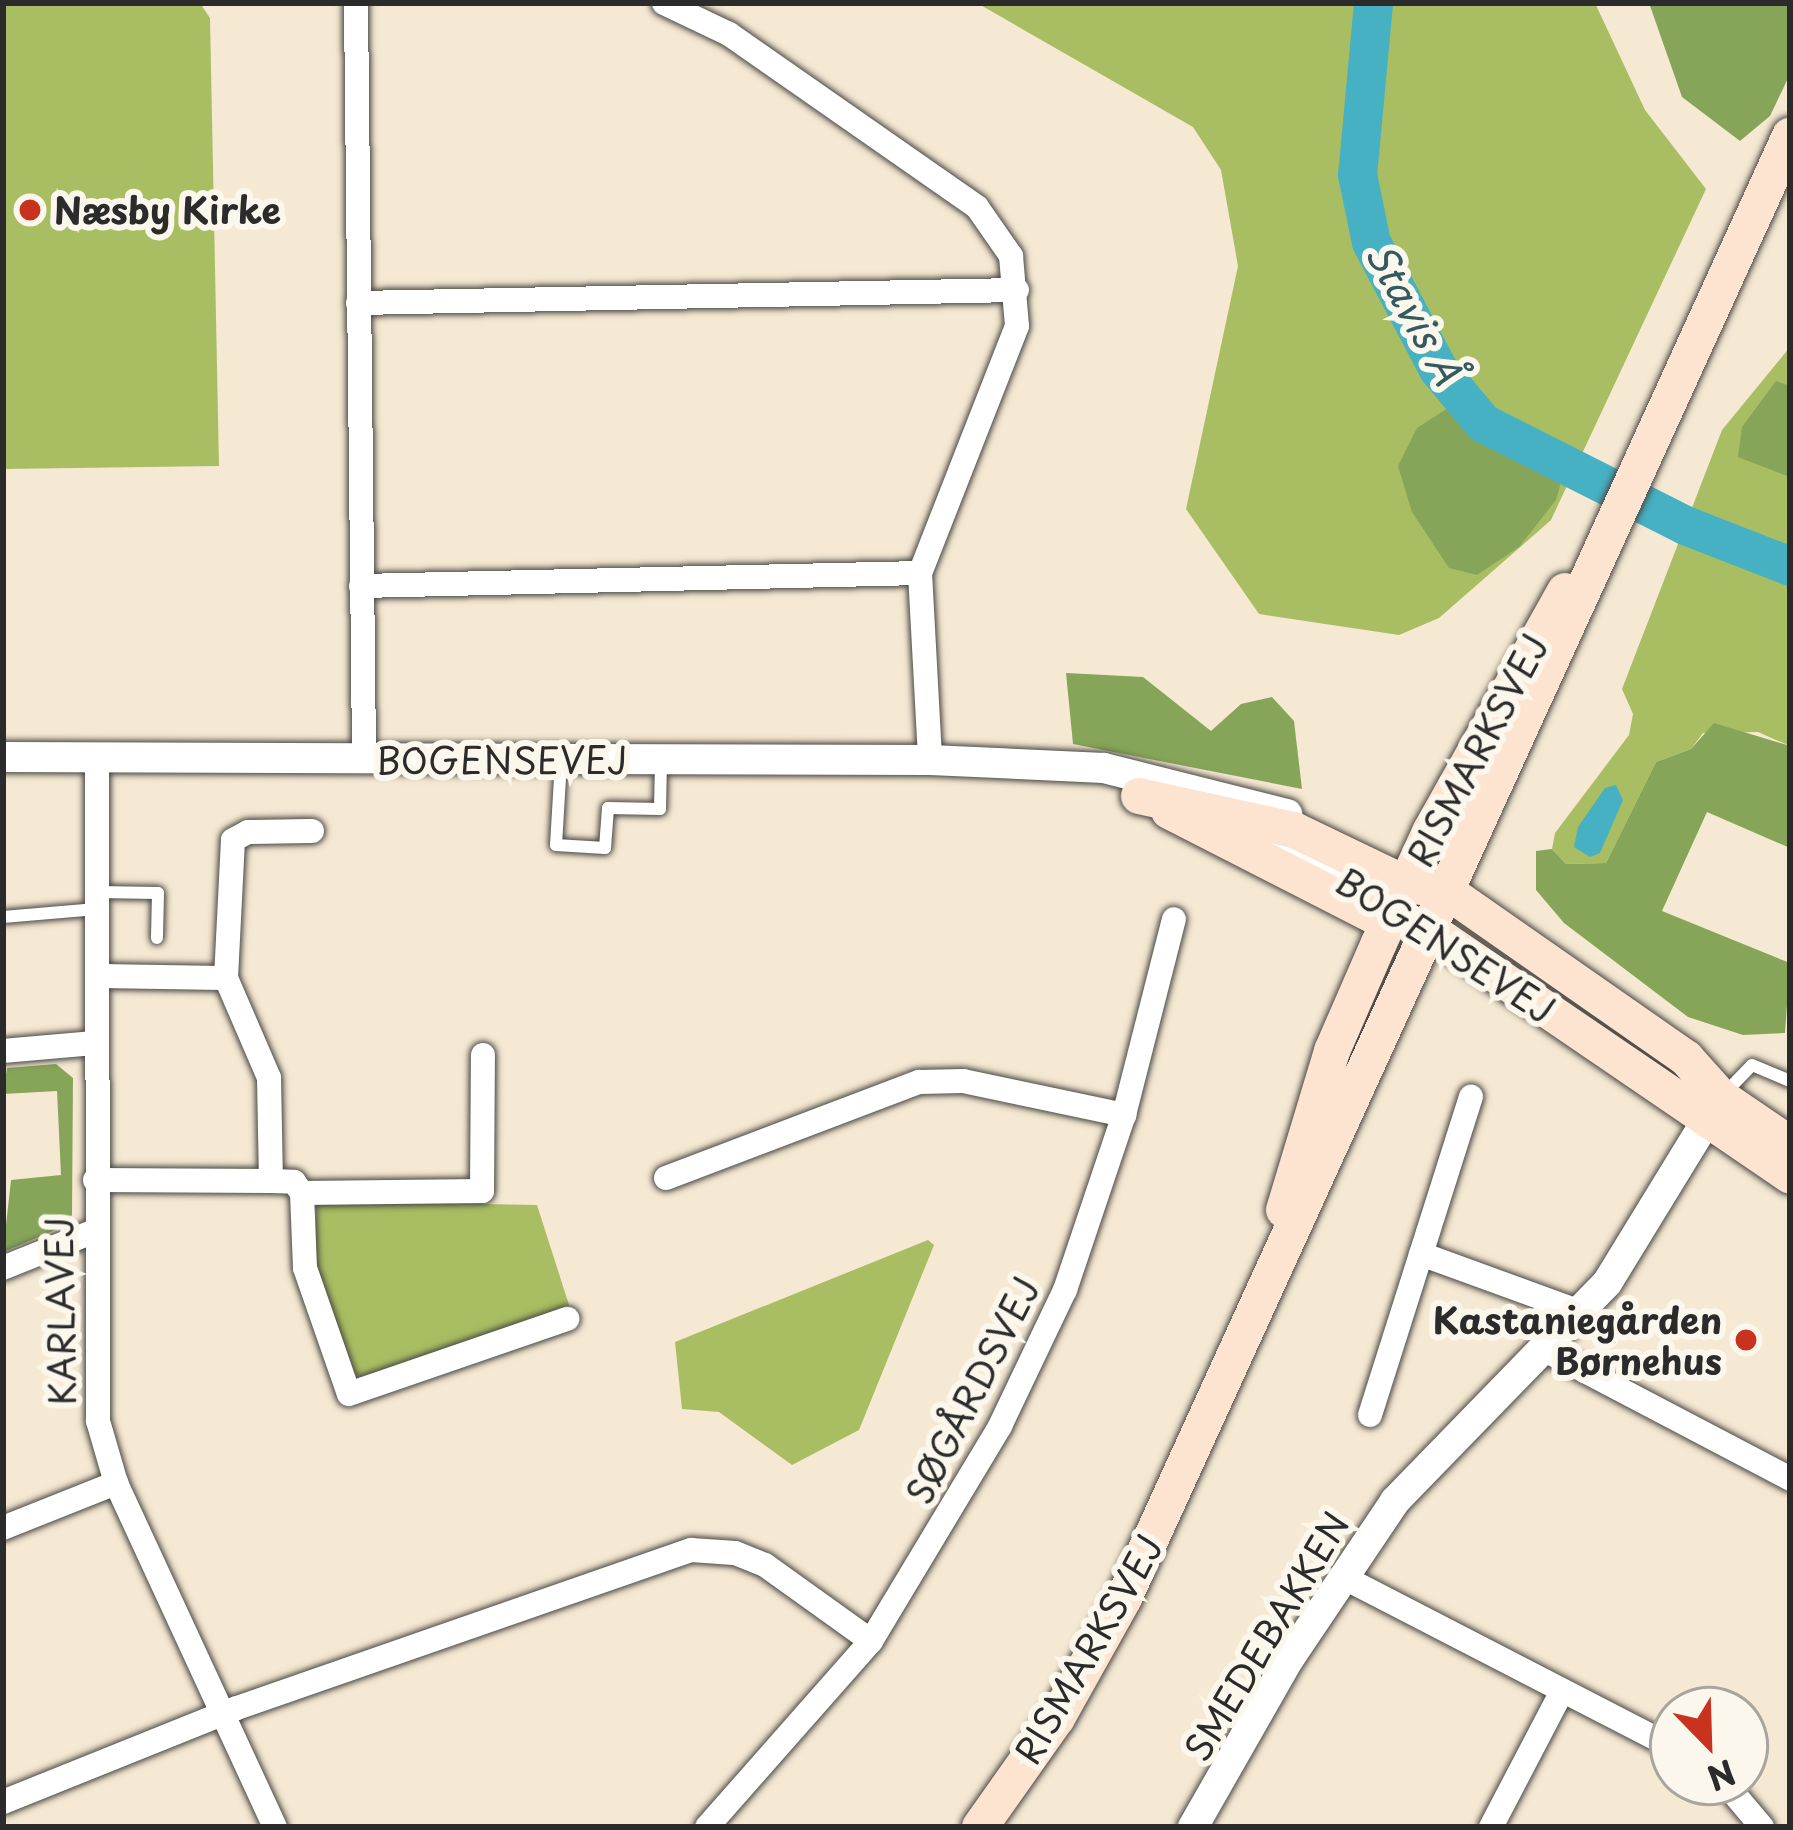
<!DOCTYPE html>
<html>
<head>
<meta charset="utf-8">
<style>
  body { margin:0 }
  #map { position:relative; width:1793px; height:1830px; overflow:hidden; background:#f6e9d3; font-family:"Playpen Sans",sans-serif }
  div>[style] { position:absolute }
  .green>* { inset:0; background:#a9be62 }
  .forest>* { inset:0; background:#86a558 }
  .water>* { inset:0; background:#46b1c3 }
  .river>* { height:39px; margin:-19.5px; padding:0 19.5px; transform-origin:19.5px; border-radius:19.5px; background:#46b1c3 }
  .roads { filter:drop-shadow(0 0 3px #494844) drop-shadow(0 0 3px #494844) }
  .service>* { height:12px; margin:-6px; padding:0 6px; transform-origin:6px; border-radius:6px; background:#fff }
  .minor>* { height:24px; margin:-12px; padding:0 12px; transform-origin:12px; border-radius:12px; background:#fff }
  .tertiary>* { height:30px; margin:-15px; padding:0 15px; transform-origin:15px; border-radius:15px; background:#fff }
  .secondary>* { height:36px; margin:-18px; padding:0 18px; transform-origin:18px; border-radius:18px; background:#fde4d1 }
  .dots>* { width:33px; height:33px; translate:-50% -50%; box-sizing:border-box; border:6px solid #fbf7ec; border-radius:50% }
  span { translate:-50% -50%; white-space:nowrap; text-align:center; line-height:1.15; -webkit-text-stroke:12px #fbf7ec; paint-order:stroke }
  .poi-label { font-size:36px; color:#2b2b2b; font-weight:700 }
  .left { translate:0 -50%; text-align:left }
  .right { translate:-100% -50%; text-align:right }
  .street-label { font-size:36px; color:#2b2b2b }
  .water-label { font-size:39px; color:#345a60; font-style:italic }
  .frame { position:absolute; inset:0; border:6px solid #2b2b2b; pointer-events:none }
  .north { position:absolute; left:1649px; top:1686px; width:120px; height:120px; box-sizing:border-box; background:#fbf7ec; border:3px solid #a8a59f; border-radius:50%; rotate:157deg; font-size:33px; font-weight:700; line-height:48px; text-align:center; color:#2b2b2b }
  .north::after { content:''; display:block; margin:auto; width:42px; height:54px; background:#c8321e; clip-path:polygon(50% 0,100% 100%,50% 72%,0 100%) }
</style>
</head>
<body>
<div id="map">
  <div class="green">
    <i style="clip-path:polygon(3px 3px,200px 3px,210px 18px,219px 466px,3px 469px)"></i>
    <i style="clip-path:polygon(977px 3px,1595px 3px,1645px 110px,1706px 189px,1551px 520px,1439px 618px,1399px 635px,1259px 614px,1186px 509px,1238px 266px,1221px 170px,1193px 127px)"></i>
    <i style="clip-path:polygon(1790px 347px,1790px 746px,1758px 732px,1703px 733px,1691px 749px,1656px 762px,1606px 863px,1566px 864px,1552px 849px,1555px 833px,1629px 735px,1633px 714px,1622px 689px,1722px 430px)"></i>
    <i style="clip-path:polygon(317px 1201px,537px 1205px,570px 1308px,370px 1381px,351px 1372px,314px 1266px)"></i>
    <i style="clip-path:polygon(928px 1240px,934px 1245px,859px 1430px,792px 1465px,719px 1412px,682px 1409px,675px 1342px)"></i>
  </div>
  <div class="forest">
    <i style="clip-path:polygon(1649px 3px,1790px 3px,1790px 74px,1770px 116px,1740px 141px,1682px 97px)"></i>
    <i style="clip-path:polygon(1776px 381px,1790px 386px,1790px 477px,1738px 457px,1742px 427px)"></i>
    <i style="clip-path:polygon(1448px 408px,1566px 465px,1556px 500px,1519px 547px,1477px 575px,1449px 568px,1412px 512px,1398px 466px,1417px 428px)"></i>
    <i style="clip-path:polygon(1066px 673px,1143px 677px,1211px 731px,1241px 704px,1272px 697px,1294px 721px,1302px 789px,1073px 744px)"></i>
    <i style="clip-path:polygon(1714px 723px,1790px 746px,1790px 848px,1707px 812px,1662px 911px,1790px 963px,1785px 1033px,1743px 1035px,1688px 1017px,1564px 923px,1536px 890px,1536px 851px,1552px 849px,1566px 864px,1606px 863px,1656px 762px,1691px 749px)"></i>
    <i style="clip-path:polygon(56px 1064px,73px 1078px,72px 1215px,60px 1228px,3px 1252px,11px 1180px,61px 1175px,57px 1091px,3px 1094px,7px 1068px)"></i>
  </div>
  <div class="water">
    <i style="clip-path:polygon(1616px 785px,1623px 800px,1600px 853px,1590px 857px,1574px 847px,1578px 827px,1605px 788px)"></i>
  </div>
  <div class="river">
    <i style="left:1373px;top:3px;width:172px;rotate:95.3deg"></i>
    <i style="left:1357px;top:174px;width:69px;rotate:78.4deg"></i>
    <i style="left:1371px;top:242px;width:144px;rotate:62.2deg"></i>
    <i style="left:1438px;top:369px;width:70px;rotate:50.2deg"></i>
    <i style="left:1483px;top:423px;width:226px;rotate:26.8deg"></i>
    <i style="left:1685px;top:525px;width:113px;rotate:21.3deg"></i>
  </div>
  <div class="roads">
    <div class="service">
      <i style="left:561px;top:761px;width:84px;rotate:93.4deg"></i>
      <i style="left:556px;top:845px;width:49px;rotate:3.5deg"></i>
      <i style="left:605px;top:848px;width:40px;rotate:-85.7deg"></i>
      <i style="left:608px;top:808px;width:52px;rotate:1.1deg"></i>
      <i style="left:660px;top:809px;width:47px;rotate:-88.8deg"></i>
      <i style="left:98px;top:892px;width:60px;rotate:1deg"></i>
      <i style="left:158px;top:893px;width:45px;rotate:91.3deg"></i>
      <i style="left:3px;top:917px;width:94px;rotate:-4.9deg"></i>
      <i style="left:1724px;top:1094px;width:40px;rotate:-46deg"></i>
      <i style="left:1752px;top:1065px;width:41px;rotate:22.8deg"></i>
    </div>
    <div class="minor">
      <i style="left:356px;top:3px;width:756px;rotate:89.39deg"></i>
      <i style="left:664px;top:3px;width:72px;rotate:25.5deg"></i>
      <i style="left:729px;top:34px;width:302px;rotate:34.9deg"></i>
      <i style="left:977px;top:207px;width:60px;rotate:55.2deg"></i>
      <i style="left:1011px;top:256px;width:70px;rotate:85.1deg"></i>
      <i style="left:1017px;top:326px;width:265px;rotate:111.4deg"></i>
      <i style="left:920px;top:573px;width:187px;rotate:86.9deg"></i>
      <i style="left:358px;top:303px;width:659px;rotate:-1.13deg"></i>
      <i style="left:361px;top:586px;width:559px;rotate:-1.33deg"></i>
      <i style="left:97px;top:757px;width:664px;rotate:89.91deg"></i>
      <i style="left:98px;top:1421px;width:65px;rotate:73.8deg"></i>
      <i style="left:116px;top:1483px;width:379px;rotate:65.2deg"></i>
      <i style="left:98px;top:976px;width:128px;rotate:0.9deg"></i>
      <i style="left:226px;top:978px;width:109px;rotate:66.7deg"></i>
      <i style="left:269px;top:1078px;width:103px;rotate:88.9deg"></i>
      <i style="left:226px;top:978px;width:138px;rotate:-87.1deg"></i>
      <i style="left:233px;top:840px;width:17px;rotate:-28deg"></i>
      <i style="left:248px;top:832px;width:64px;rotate:-0.9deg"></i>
      <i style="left:3px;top:1051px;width:91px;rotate:-5deg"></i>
      <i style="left:666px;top:1178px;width:271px;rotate:-20.8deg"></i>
      <i style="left:919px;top:1082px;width:44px;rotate:-1.3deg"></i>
      <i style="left:963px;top:1081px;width:165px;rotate:11.9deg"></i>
      <i style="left:95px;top:1180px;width:176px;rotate:0.3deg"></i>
      <i style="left:271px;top:1181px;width:23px;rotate:2deg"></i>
      <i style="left:294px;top:1182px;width:14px;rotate:54deg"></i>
      <i style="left:302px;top:1193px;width:180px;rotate:-0.6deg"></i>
      <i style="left:482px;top:1191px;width:136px;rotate:-89.6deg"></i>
      <i style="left:302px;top:1193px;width:75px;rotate:87.7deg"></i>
      <i style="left:305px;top:1268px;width:133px;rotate:70.8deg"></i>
      <i style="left:349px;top:1394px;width:231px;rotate:-19deg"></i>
      <i style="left:1421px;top:1254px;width:167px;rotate:20deg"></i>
      <i style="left:3px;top:1268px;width:96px;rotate:-22deg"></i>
      <i style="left:1541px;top:1348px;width:281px;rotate:27.7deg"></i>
      <i style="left:1370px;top:1415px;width:334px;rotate:-72.4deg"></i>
      <i style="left:3px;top:1528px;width:122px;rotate:-21.7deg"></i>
      <i style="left:1341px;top:1576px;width:373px;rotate:27.3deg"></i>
      <i style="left:1724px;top:1782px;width:59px;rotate:49.8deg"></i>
      <i style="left:3px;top:1802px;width:252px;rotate:-21.9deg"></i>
      <i style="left:237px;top:1708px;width:481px;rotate:-19.2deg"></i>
      <i style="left:691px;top:1550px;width:44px;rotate:3.9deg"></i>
      <i style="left:735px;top:1553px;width:32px;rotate:22deg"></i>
      <i style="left:765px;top:1565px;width:130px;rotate:35.6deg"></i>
      <i style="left:707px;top:1827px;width:248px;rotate:-48.6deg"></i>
      <i style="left:871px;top:1641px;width:251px;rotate:-59deg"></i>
      <i style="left:1000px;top:1426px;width:151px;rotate:-64.5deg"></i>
      <i style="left:1065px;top:1290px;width:185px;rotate:-71.4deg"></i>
      <i style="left:1124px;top:1115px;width:202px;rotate:-75.7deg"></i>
      <i style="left:1491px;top:1827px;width:153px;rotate:-62.4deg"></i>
    </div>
    <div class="tertiary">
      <i style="left:3px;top:757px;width:927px;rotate:0.19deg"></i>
      <i style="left:930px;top:760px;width:174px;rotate:2.6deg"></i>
      <i style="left:1104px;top:768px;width:189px;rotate:14.1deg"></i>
      <i style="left:1249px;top:831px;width:206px;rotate:28.7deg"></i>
      <i style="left:1193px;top:1827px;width:193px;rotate:-60.3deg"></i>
      <i style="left:1289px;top:1659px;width:190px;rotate:-56.1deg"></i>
      <i style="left:1395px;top:1501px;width:304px;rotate:-45.8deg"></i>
      <i style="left:1607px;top:1283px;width:212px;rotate:-58.5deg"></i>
    </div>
    <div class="secondary">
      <i style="left:1139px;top:796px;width:159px;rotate:12.4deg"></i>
      <i style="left:1294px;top:830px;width:124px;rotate:25.7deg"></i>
      <i style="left:1406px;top:884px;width:43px;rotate:10.8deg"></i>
      <i style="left:1448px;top:892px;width:290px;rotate:34.9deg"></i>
      <i style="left:1686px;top:1058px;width:52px;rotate:48.1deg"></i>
      <i style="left:1721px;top:1097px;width:83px;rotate:34.3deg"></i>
      <i style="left:1169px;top:811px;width:246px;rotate:27.1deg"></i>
      <i style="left:1430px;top:930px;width:436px;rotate:34.3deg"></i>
      <i style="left:1284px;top:1210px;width:166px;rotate:-73.2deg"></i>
      <i style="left:1332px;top:1051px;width:118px;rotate:-66.5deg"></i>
      <i style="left:1379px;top:943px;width:124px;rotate:-65.3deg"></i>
      <i style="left:1431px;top:830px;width:274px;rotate:-60.7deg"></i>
      <i style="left:980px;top:1827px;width:133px;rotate:-54.8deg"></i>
      <i style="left:1057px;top:1718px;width:137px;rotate:-60.8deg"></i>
      <i style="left:1124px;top:1598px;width:1607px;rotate:-65.51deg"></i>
    </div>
  </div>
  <div class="dots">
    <i style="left:30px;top:210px;background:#c8321e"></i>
    <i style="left:1746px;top:1340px;background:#c8321e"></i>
  </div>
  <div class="poi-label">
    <span class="left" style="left:54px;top:210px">Næsby Kirke</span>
    <span class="right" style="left:1722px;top:1340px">Kastaniegården<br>Børnehus</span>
  </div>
  <div class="street-label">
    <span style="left:1477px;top:750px;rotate:-62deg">RISMARKSVEJ</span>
    <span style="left:502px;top:760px">BOGENSEVEJ</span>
    <span style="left:1446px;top:945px;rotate:33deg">BOGENSEVEJ</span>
    <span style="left:60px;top:1311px;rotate:-91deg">KARLAVEJ</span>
    <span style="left:972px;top:1390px;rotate:-63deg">SØGÅRDSVEJ</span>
    <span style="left:1266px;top:1636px;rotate:-59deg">SMEDEBAKKEN</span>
    <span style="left:1088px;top:1649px;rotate:-60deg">RISMARKSVEJ</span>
  </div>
  <div class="water-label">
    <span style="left:1415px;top:313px;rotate:61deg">Stavis Å</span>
  </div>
  <div class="frame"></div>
  <div class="north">N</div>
</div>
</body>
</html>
